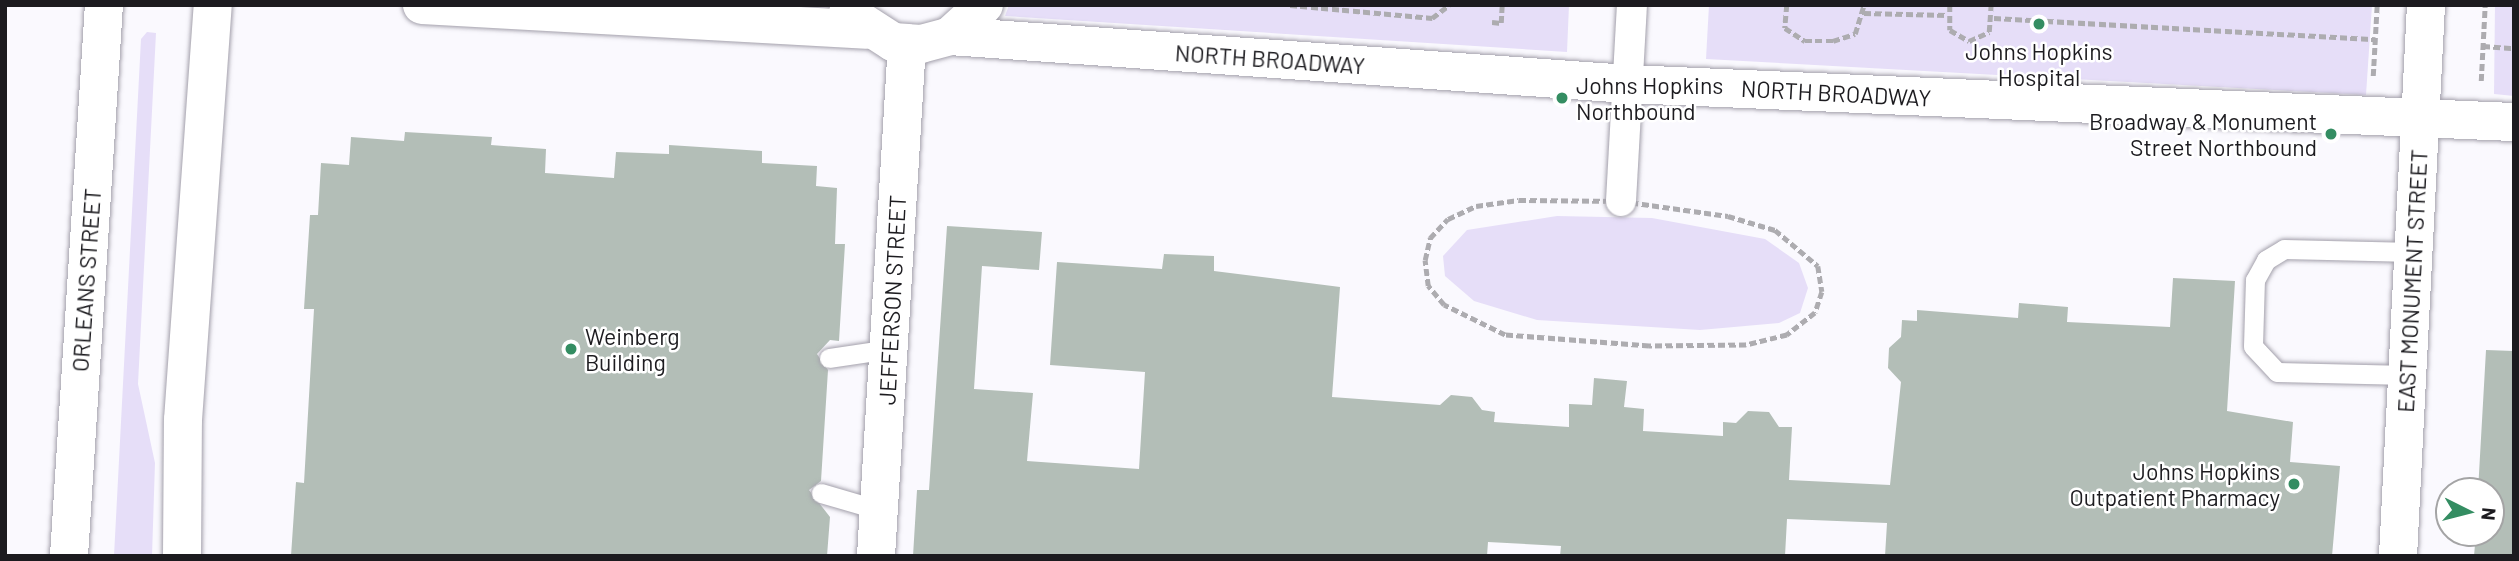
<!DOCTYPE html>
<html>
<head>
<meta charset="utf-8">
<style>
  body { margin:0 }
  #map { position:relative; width:2519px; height:561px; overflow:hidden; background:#faf9fe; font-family:Barlow,sans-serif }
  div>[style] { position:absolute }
  .green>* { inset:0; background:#e6def8 }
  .building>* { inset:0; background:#b3beb7 }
  .path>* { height:4.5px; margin-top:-2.25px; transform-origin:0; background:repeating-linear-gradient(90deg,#adacb0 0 7px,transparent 0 10.5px) }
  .roads { filter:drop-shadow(0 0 2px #a3a0ab) drop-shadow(0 0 2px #a3a0ab) }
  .service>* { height:19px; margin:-9.5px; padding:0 9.5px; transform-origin:9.5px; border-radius:9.5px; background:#fff }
  .pedestrian>* { height:30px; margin:-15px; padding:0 15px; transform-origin:15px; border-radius:15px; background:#fff }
  .minor>* { height:38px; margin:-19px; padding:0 19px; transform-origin:19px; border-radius:19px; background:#fff }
  .secondary>* { height:38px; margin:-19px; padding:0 19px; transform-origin:19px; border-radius:19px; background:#fff }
  .primary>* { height:38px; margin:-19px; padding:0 19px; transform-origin:19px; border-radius:19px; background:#fff }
  .dots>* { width:19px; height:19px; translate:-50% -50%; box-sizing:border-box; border:4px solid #fff; border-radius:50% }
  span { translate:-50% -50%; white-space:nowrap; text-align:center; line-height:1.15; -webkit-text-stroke:5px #fff; paint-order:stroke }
  .poi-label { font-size:23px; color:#1c1b1f }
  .left { translate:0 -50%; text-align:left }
  .right { translate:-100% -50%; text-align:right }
  .street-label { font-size:23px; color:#1c1b1f }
  .frame { position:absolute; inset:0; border:7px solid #1c1b1f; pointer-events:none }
  .north { position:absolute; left:2435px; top:477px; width:70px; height:70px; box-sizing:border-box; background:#fff; border:2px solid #a4a4a5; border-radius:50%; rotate:96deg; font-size:19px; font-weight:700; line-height:28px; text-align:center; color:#1c1b1f }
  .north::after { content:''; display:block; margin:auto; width:24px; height:32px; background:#348d62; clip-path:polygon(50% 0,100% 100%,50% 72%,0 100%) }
</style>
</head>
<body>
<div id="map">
  <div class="green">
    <i style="clip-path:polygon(1009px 5px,1569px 5px,1567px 52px,1005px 16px)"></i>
    <i style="clip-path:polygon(1709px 5px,2372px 5px,2366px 95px,1706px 59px)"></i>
    <i style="clip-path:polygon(2495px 5px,2514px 5px,2514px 96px,2494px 94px)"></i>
    <i style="clip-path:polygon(147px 32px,156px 33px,138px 384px,155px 463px,152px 556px,114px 556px,141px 39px)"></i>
    <i style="clip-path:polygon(1557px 216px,1652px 218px,1765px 239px,1799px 263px,1808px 288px,1800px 313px,1779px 323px,1700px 330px,1537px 320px,1474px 301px,1445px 276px,1443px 256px,1467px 230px)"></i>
  </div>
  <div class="building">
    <i style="clip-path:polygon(405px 132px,492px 137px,491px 145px,546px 149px,545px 173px,614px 178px,616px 152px,669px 154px,669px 145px,762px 151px,762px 163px,817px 166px,816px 186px,837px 188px,835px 244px,845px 244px,839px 341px,830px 340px,817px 354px,828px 370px,821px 481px,809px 490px,830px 517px,827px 556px,291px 556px,296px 482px,304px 483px,314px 309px,304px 309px,310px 215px,318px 215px,321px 163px,349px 165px,351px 137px,404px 141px)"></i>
    <i style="clip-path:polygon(947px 226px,1042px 232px,1039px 270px,982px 266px,974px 389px,1033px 393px,1027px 461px,1139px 469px,1145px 372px,1050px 365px,1057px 262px,1162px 269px,1164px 254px,1214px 256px,1214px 271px,1340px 287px,1332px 397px,1440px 405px,1451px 395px,1472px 397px,1482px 410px,1495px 412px,1494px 422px,1569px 427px,1569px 404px,1592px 405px,1594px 378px,1627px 381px,1624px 407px,1644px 409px,1643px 431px,1723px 436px,1723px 422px,1736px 423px,1748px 411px,1769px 412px,1779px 427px,1792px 427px,1789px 480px,1890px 485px,1901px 382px,1888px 368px,1889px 348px,1901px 337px,1902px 320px,1917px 321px,1917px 310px,2018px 318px,2019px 303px,2068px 307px,2067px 322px,2170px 327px,2173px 278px,2235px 281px,2227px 411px,2293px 422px,2290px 462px,2340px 466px,2332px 556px,1885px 556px,1887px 523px,1787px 519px,1785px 556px,1560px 556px,1561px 546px,1488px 542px,1487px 556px,913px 556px,917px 490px,929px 490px)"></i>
    <i style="clip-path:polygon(2486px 350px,2514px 351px,2514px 556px,2474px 556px,2476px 533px,2491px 533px,2491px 491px,2478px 491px)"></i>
  </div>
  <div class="path">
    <i style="left:1290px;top:5px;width:143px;rotate:5.2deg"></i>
    <i style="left:1432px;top:18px;width:21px;rotate:-37deg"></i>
    <i style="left:1787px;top:5px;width:23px;rotate:95deg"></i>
    <i style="left:1785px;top:28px;width:24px;rotate:33deg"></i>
    <i style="left:1805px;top:41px;width:28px"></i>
    <i style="left:1833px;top:41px;width:23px;rotate:-18deg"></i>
    <i style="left:1855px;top:34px;width:30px;rotate:-73deg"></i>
    <i style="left:1950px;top:5px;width:25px;rotate:90deg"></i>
    <i style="left:1950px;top:30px;width:22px;rotate:30deg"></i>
    <i style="left:1969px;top:41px;width:22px;rotate:-24deg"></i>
    <i style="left:1989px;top:32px;width:27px;rotate:-86deg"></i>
    <i style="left:1864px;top:13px;width:83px;rotate:1.4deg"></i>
    <i style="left:1994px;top:18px;width:382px;rotate:3.2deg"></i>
    <i style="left:1492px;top:22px;width:9px;rotate:6deg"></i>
    <i style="left:1501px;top:23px;width:18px;rotate:-87deg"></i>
    <i style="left:2483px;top:46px;width:31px;rotate:4deg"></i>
    <i style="left:2373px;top:76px;width:71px;rotate:-86.8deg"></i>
    <i style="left:2481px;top:81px;width:76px;rotate:-87deg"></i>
    <i style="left:1519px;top:200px;width:102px;rotate:0.6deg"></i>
    <i style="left:1621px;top:201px;width:108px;rotate:8deg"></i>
    <i style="left:1728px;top:216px;width:49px;rotate:16.6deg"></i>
    <i style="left:1775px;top:230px;width:56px;rotate:39.9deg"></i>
    <i style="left:1818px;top:266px;width:26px;rotate:81deg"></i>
    <i style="left:1822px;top:292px;width:22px;rotate:108deg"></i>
    <i style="left:1815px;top:313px;width:36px;rotate:142deg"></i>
    <i style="left:1787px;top:335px;width:42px;rotate:166.3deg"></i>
    <i style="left:1746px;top:345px;width:97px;rotate:179.4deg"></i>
    <i style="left:1649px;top:346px;width:144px;rotate:-175.6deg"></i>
    <i style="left:1505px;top:335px;width:68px;rotate:-153.8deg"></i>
    <i style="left:1444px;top:305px;width:25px;rotate:-130deg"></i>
    <i style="left:1428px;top:286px;width:26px;rotate:-97deg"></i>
    <i style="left:1425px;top:260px;width:23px;rotate:-77deg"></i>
    <i style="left:1430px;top:238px;width:26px;rotate:-47deg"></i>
    <i style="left:1448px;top:219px;width:31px;rotate:-25deg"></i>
    <i style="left:1476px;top:206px;width:43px;rotate:-7.9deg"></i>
  </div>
  <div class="roads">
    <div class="service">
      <i style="left:829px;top:358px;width:61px;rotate:-8.5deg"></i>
      <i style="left:2408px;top:375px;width:131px;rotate:-178.7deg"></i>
      <i style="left:2277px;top:372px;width:35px;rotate:-133deg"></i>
      <i style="left:2253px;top:346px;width:66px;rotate:-88.3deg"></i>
      <i style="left:2255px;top:280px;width:23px;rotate:-61deg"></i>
      <i style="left:2266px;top:260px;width:21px;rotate:-31deg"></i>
      <i style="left:2284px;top:249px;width:130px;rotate:1.3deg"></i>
      <i style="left:821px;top:493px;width:60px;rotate:16.3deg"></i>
    </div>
    <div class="pedestrian">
      <i style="left:1621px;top:201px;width:196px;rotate:-86.8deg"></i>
    </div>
    <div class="minor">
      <i style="left:876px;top:556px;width:513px;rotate:-86.54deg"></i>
    </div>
    <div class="secondary">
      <i style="left:422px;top:5px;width:445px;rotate:3.2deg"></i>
      <i style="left:848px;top:13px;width:54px;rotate:32.8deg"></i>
      <i style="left:893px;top:42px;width:28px;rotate:4deg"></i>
      <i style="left:921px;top:44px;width:30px;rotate:-15deg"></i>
      <i style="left:950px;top:36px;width:46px;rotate:-42.4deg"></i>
      <i style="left:950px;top:36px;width:680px;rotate:4.05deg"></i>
      <i style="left:1628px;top:84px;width:887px;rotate:2.46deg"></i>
    </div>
    <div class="primary">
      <i style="left:69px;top:556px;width:552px;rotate:-86.37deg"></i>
      <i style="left:182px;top:556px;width:136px;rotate:-89.6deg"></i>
      <i style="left:183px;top:420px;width:416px;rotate:-85.9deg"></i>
      <i style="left:2398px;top:556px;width:552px;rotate:-87.09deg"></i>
    </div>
  </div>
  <div class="dots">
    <i style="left:2039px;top:24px;background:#348d62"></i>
    <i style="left:1562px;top:98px;background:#348d62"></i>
    <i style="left:2331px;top:134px;background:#348d62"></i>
    <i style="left:571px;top:349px;background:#348d62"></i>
    <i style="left:2294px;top:484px;background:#348d62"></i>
  </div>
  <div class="poi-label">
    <span style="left:2039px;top:64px">Johns Hopkins<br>Hospital</span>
    <span class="left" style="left:1576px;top:98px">Johns Hopkins<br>Northbound</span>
    <span class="right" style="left:2317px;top:134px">Broadway &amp; Monument<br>Street Northbound</span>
    <span class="left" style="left:585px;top:349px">Weinberg<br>Building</span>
    <span class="right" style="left:2280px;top:484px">Johns Hopkins<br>Outpatient Pharmacy</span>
  </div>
  <div class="street-label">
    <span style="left:1270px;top:59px;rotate:4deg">NORTH BROADWAY</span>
    <span style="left:1836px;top:93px;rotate:3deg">NORTH BROADWAY</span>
    <span style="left:86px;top:280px;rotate:-86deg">ORLEANS STREET</span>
    <span style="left:2412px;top:281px;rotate:-87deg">EAST MONUMENT STREET</span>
    <span style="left:892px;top:300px;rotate:-87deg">JEFFERSON STREET</span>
  </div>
  <div class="frame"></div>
  <div class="north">N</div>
</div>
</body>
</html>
